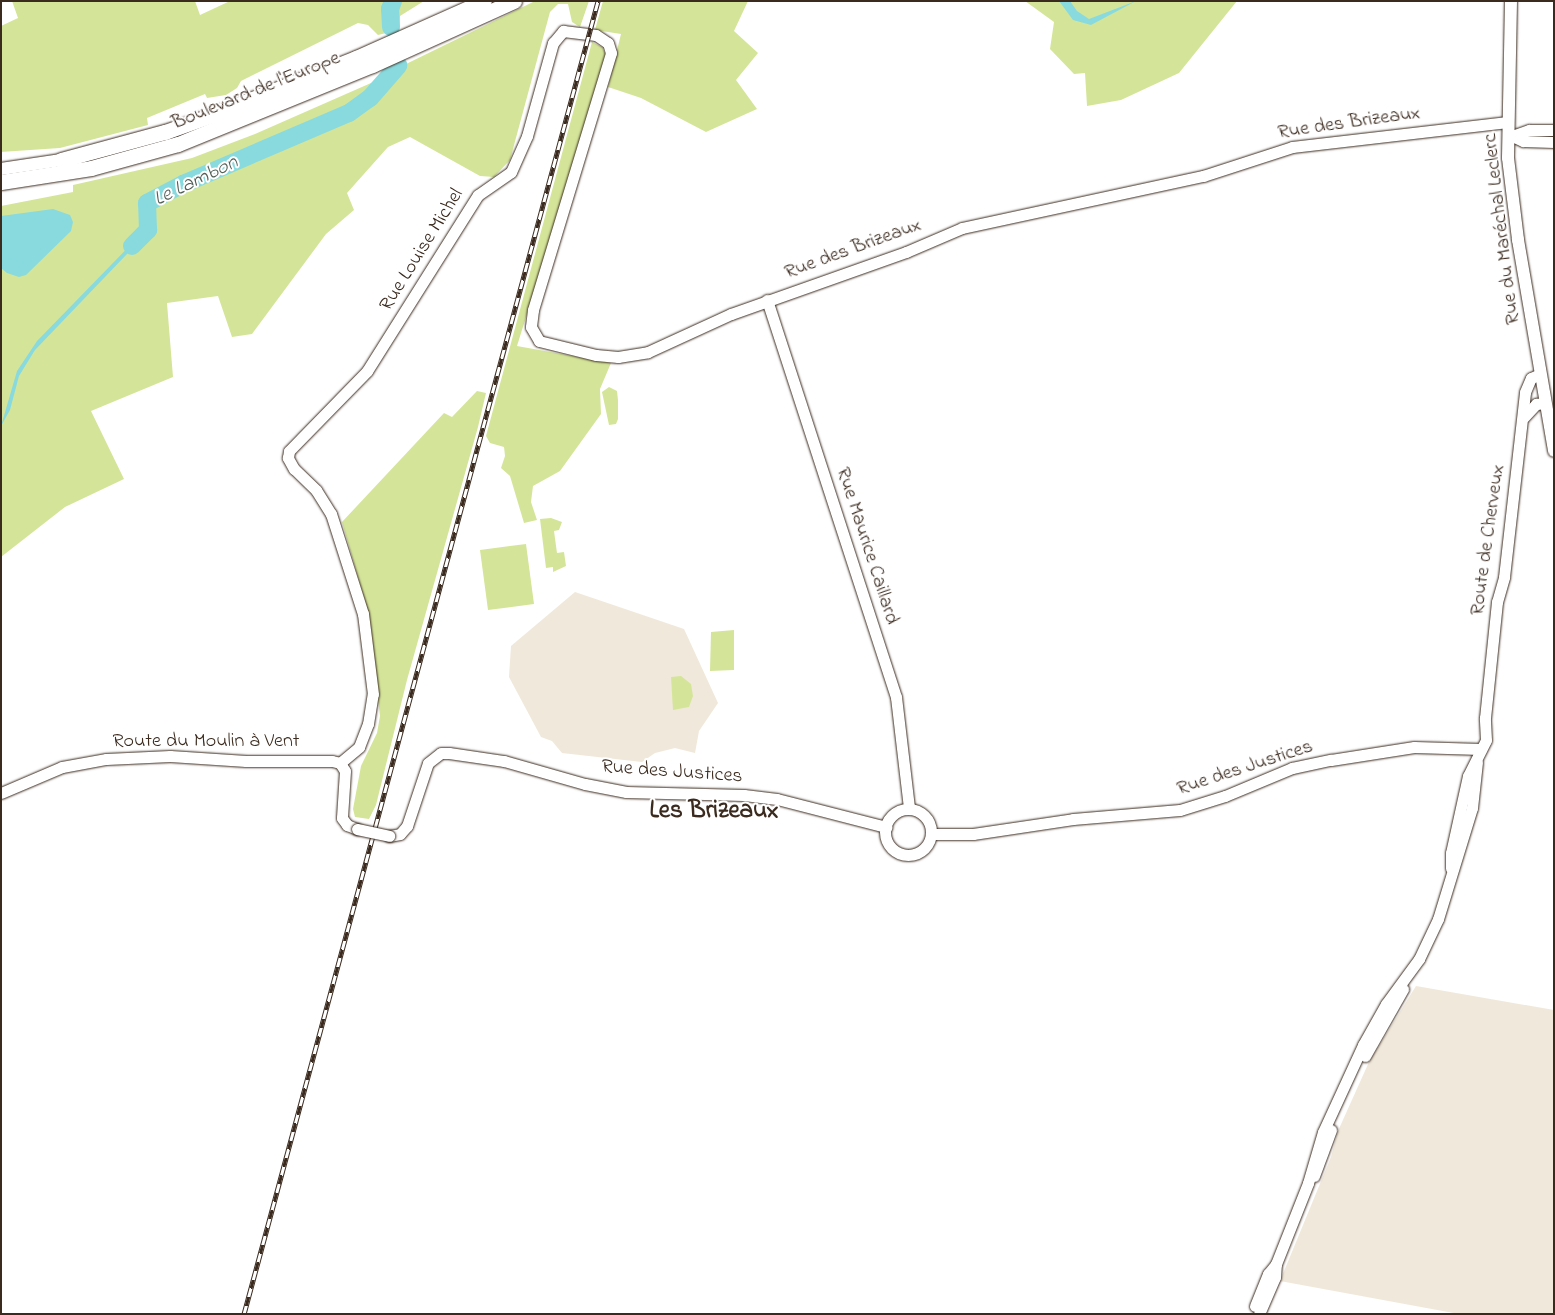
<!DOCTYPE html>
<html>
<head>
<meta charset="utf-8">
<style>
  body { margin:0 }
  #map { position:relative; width:1555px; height:1315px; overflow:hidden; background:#fff; font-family:"Indie Flower",sans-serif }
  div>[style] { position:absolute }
  .built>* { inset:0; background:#f0e8da }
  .green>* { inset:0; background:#d4e599 }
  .water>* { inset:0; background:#88dadf }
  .river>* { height:18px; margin:-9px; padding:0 9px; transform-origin:9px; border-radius:9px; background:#88dadf }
  .roads { filter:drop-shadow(0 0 1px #3b2a1e) drop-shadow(0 0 1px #3b2a1e) }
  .secondary>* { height:11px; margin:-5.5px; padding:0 5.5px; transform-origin:5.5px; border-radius:5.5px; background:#fff }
  .secondary>.ring { margin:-5.5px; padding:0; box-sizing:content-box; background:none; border:11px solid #fff; border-radius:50% }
  .primary>* { height:12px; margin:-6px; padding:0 6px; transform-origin:6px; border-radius:6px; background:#fff }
  .highway>* { height:15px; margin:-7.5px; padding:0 7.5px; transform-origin:7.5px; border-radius:7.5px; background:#fff }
  .rail>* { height:5px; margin-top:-2.5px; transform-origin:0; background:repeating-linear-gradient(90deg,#fff 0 9px,#3b2a1e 0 18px); box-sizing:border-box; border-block:1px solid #3b2a1e }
  .bridges { filter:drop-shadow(0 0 1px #3b2a1e) drop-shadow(0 0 1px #3b2a1e) }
  .secondary-bridge>* { height:11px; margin:-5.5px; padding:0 5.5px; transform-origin:5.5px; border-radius:5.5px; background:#fff }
  span { translate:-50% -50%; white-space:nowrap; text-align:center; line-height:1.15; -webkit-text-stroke:4px #fff; paint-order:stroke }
  .street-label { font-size:20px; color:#3b2a1e }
  .water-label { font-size:21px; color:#525f58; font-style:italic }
  .district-label { font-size:25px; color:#3b2a1e; font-weight:700 }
  .frame { position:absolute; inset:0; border:2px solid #3b2a1e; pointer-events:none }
</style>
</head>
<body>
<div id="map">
  <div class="built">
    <i style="clip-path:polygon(575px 592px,684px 629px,718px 703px,699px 731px,695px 753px,675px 748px,655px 753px,642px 762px,562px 753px,552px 741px,541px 737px,509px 677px,511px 646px)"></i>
    <i style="clip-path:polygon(1416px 986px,1554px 1010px,1554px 1314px,1459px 1314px,1280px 1281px,1331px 1157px,1338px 1131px,1369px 1062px)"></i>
  </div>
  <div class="green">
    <i style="clip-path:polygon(12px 1px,195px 1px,200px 15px,230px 1px,424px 1px,400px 16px,399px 30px,378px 35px,368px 25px,358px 23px,241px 81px,237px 88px,226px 95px,207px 98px,205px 94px,147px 118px,148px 125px,60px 148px,1px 152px,1px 26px,18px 18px)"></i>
    <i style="clip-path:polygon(535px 1px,589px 1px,580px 27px,572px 22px,568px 4px,558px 4px,550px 12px,510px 160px,494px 177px,480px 176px,410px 137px,388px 147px,347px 193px,354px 210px,326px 234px,252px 334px,232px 337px,218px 296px,167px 303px,173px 377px,91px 411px,124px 479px,65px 507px,1px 557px,1px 206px,73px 192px,73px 185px,192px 158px,255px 134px,396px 72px,404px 65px)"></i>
    <i style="clip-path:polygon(603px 1px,748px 1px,734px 31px,758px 53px,736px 80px,757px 109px,706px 132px,641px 98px,608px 87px,621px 34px,595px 30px)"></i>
    <i style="clip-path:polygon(1025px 1px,1237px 1px,1179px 73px,1121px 100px,1087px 106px,1085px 73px,1074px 74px,1050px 49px,1054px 22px)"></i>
    <i style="clip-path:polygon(592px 42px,602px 47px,607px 57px,517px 346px,611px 363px,600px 389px,601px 414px,560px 471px,533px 486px,531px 502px,537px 520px,524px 523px,510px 476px,501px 468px,505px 456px,504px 447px,490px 443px,486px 436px)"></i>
    <i style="clip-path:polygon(609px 387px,617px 391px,618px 400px,618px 419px,616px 424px,609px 425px,602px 392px)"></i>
    <i style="clip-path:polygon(477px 391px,486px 393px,478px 427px,407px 680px,376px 805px,369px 819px,355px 817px,353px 809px,361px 766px,377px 733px,380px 716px,367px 608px,342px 522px,444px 413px,452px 417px)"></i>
    <i style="clip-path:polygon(551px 518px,562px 522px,559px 530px,554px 531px,557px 553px,564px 552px,566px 566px,553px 572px,553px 567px,546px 568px,540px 519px)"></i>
    <i style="clip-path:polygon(526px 544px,534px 604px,488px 610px,480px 550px)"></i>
    <i style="clip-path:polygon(734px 630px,734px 670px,710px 671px,711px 632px)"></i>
    <i style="clip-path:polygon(681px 676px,691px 684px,693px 696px,689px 707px,673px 710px,671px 677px)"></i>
  </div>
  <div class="water">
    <i style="clip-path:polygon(1059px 1px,1070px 1px,1077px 11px,1089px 19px,1136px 1px,1091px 25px,1073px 20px)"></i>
    <i style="clip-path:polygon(53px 209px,70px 215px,73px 222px,71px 231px,26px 275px,19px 277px,7px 273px,1px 268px,1px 216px)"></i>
    <i style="clip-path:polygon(147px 228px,150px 230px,35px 350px,19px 376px,10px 410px,1px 426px,17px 371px,37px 341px)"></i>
  </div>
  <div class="river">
    <i style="left:391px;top:27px;width:18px;rotate:-93deg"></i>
    <i style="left:390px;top:9px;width:9px;rotate:-69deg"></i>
    <i style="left:132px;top:246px;width:23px;rotate:-45deg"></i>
    <i style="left:148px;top:230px;width:27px;rotate:-92deg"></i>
    <i style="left:147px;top:203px;width:41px;rotate:-27.8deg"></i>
    <i style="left:183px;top:184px;width:181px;rotate:-23.2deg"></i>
    <i style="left:349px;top:113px;width:26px;rotate:-36deg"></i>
    <i style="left:370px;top:98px;width:43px;rotate:-48.8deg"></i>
  </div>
  <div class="roads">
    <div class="secondary">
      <i style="left:1508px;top:134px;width:17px;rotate:25deg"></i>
      <i style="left:1523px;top:141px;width:31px;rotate:2deg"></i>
      <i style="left:1515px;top:135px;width:15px;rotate:-20deg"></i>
      <i style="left:1529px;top:130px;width:25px"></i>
      <i style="left:767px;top:300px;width:417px;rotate:72deg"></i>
      <i style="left:896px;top:697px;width:112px;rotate:83.3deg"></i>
      <i style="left:1524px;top:417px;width:18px;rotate:-47deg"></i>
      <i style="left:1536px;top:404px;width:9px;rotate:-6deg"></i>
      <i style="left:340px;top:763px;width:25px;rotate:-40deg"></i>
      <i style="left:359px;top:747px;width:25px;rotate:-69deg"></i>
      <i style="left:368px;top:724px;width:30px;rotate:-81deg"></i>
      <i style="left:373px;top:694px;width:81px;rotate:-97.1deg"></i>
      <i style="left:363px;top:614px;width:105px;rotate:-107.7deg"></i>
      <i style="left:331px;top:514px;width:28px;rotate:-122deg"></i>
      <i style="left:316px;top:490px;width:30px;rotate:-136deg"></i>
      <i style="left:294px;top:469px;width:13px;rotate:-119deg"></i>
      <i style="left:288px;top:458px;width:7px;rotate:-82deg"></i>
      <i style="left:289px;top:451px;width:112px;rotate:-45.7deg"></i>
      <i style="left:367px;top:371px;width:208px;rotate:-57.8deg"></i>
      <i style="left:478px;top:195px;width:40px;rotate:-34.9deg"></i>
      <i style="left:511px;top:172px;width:39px;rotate:-66deg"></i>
      <i style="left:527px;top:136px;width:97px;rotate:-74.4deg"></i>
      <i style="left:553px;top:43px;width:16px;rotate:-50deg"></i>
      <i style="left:563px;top:31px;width:33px;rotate:7deg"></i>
      <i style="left:596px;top:35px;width:14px;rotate:34deg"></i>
      <i style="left:608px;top:43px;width:10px;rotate:73deg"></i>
      <i style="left:611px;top:53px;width:269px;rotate:106.9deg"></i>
      <i style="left:533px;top:310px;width:17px;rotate:97deg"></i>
      <i style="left:531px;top:327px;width:16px;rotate:60deg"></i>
      <i style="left:539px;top:341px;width:59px;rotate:13.8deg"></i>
      <i style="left:596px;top:355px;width:22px;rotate:5deg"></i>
      <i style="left:618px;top:357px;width:30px;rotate:-9deg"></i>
      <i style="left:648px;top:352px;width:91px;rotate:-24.6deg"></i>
      <i style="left:731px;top:314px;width:186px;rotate:-19.5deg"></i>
      <i style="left:906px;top:252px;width:61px;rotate:-23.2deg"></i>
      <i style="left:962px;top:228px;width:247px;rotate:-12.2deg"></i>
      <i style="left:1203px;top:176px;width:94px;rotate:-18deg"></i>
      <i style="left:1292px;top:147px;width:217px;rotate:-6.6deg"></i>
      <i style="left:1px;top:793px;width:66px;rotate:-23.1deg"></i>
      <i style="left:62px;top:767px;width:45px;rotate:-10.3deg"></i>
      <i style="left:106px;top:759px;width:64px;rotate:-2.7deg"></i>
      <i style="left:170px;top:756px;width:76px;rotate:3.8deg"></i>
      <i style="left:246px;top:761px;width:86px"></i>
      <i style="left:332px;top:761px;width:8px;rotate:14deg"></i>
      <i style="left:340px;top:763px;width:9px;rotate:58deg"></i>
      <i style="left:345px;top:771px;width:47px;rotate:93.7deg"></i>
      <i style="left:342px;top:818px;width:9px;rotate:54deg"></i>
      <i style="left:347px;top:825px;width:11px;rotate:22deg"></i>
      <i class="ring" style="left:885px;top:809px;width:35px;height:35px"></i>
      <i style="left:932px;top:834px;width:41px"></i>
      <i style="left:973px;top:834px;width:101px;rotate:-8.5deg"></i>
      <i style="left:1073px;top:819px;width:107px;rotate:-4.8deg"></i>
      <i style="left:1180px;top:810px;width:47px;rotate:-17.3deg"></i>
      <i style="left:1225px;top:796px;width:73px;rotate:-22.7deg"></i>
      <i style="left:1292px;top:768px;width:40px;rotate:-12deg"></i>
      <i style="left:1331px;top:760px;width:84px;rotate:-8.9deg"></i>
      <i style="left:1414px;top:747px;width:67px;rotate:1.7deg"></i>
      <i style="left:389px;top:836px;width:11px;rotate:-10deg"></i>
      <i style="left:400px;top:834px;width:11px;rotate:-49deg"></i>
      <i style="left:407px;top:826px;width:66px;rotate:-71.6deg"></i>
      <i style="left:428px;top:763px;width:16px;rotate:-38deg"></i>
      <i style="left:441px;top:753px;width:8px"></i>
      <i style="left:449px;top:753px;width:56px;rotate:8.3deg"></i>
      <i style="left:504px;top:761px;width:84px;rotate:15.9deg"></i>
      <i style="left:585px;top:784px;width:42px;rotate:11deg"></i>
      <i style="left:626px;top:792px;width:118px;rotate:1.5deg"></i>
      <i style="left:744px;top:795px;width:33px;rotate:7deg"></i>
      <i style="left:777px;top:799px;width:113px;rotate:14.4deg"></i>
      <i style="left:1451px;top:868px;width:15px;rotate:-90deg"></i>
      <i style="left:1451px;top:853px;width:79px;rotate:-77.6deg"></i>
      <i style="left:1468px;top:776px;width:40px;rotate:-63.4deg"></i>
      <i style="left:1486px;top:740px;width:22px;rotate:-93deg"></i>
      <i style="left:1485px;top:718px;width:117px;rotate:-84.1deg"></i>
      <i style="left:1497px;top:602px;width:26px;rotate:-74deg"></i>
      <i style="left:1504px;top:577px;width:186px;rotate:-83.5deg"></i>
      <i style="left:1525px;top:392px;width:15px;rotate:-67deg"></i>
      <i style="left:1531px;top:378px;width:10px;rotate:-24deg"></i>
      <i style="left:1365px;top:1056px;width:77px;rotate:-60.4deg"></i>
      <i style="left:1314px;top:1176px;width:49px;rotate:-69.7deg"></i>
      <i style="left:1255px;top:1306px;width:35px;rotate:-68deg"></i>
      <i style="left:1268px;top:1274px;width:13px;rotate:-51deg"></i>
      <i style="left:1259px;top:1314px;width:40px;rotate:-66.6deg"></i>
      <i style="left:1275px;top:1277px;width:13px;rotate:-86deg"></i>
      <i style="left:1276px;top:1264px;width:87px;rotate:-68.4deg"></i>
      <i style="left:1308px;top:1183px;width:53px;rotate:-73.6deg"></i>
      <i style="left:1323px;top:1132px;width:96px;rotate:-65.3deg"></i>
      <i style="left:1363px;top:1045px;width:47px;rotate:-60.7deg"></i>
      <i style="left:1386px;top:1004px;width:56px;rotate:-53.7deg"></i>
      <i style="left:1419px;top:959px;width:44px;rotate:-64.6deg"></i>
      <i style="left:1438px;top:919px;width:116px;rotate:-73deg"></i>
      <i style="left:1472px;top:808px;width:46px;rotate:-83.8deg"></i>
    </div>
    <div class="primary">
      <i style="left:1511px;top:1px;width:157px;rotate:91.1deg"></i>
      <i style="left:1508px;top:158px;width:83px;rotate:83deg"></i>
      <i style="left:1518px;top:240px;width:214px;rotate:80.3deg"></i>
      <i style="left:1px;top:169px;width:61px;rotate:-8.5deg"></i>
    </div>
    <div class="highway">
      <i style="left:61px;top:160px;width:108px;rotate:-15.1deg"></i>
      <i style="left:165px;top:132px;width:50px;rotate:-19.9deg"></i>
      <i style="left:212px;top:115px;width:155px;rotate:-21.6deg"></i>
      <i style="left:356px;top:58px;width:140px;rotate:-24deg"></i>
      <i style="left:1px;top:182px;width:91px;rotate:-8.8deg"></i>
      <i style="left:91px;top:168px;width:90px;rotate:-15.4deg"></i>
      <i style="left:178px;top:144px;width:209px;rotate:-22.2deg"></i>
      <i style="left:372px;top:65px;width:156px;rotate:-24.3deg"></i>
    </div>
  </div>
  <div class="rail">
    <i style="left:244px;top:1314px;width:1360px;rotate:-74.91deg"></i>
  </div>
  <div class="bridges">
    <div class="secondary-bridge">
      <i style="left:357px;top:829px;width:33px;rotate:12deg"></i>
    </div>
  </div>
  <div class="street-label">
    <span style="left:256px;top:91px;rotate:-22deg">Boulevard de l'Europe</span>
    <span style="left:1349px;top:123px;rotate:-8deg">Rue des Brizeaux</span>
    <span style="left:1502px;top:229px;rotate:-97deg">Rue du Maréchal Leclerc</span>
    <span style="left:853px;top:249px;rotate:-20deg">Rue des Brizeaux</span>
    <span style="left:422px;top:250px;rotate:-58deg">Rue Louise Michel</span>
    <span style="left:1488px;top:540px;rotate:-82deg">Route de Cherveux</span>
    <span style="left:867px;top:546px;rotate:72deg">Rue Maurice Caillard</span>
    <span style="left:206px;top:741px">Route du Moulin à Vent</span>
    <span style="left:1245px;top:768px;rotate:-18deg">Rue des Justices</span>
    <span style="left:672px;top:772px;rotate:4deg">Rue des Justices</span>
  </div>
  <div class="water-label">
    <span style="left:196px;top:181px;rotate:-26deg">Le Lambon</span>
  </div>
  <div class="district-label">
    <span style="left:714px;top:811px">Les Brizeaux</span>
  </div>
  <div class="frame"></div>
</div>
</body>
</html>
